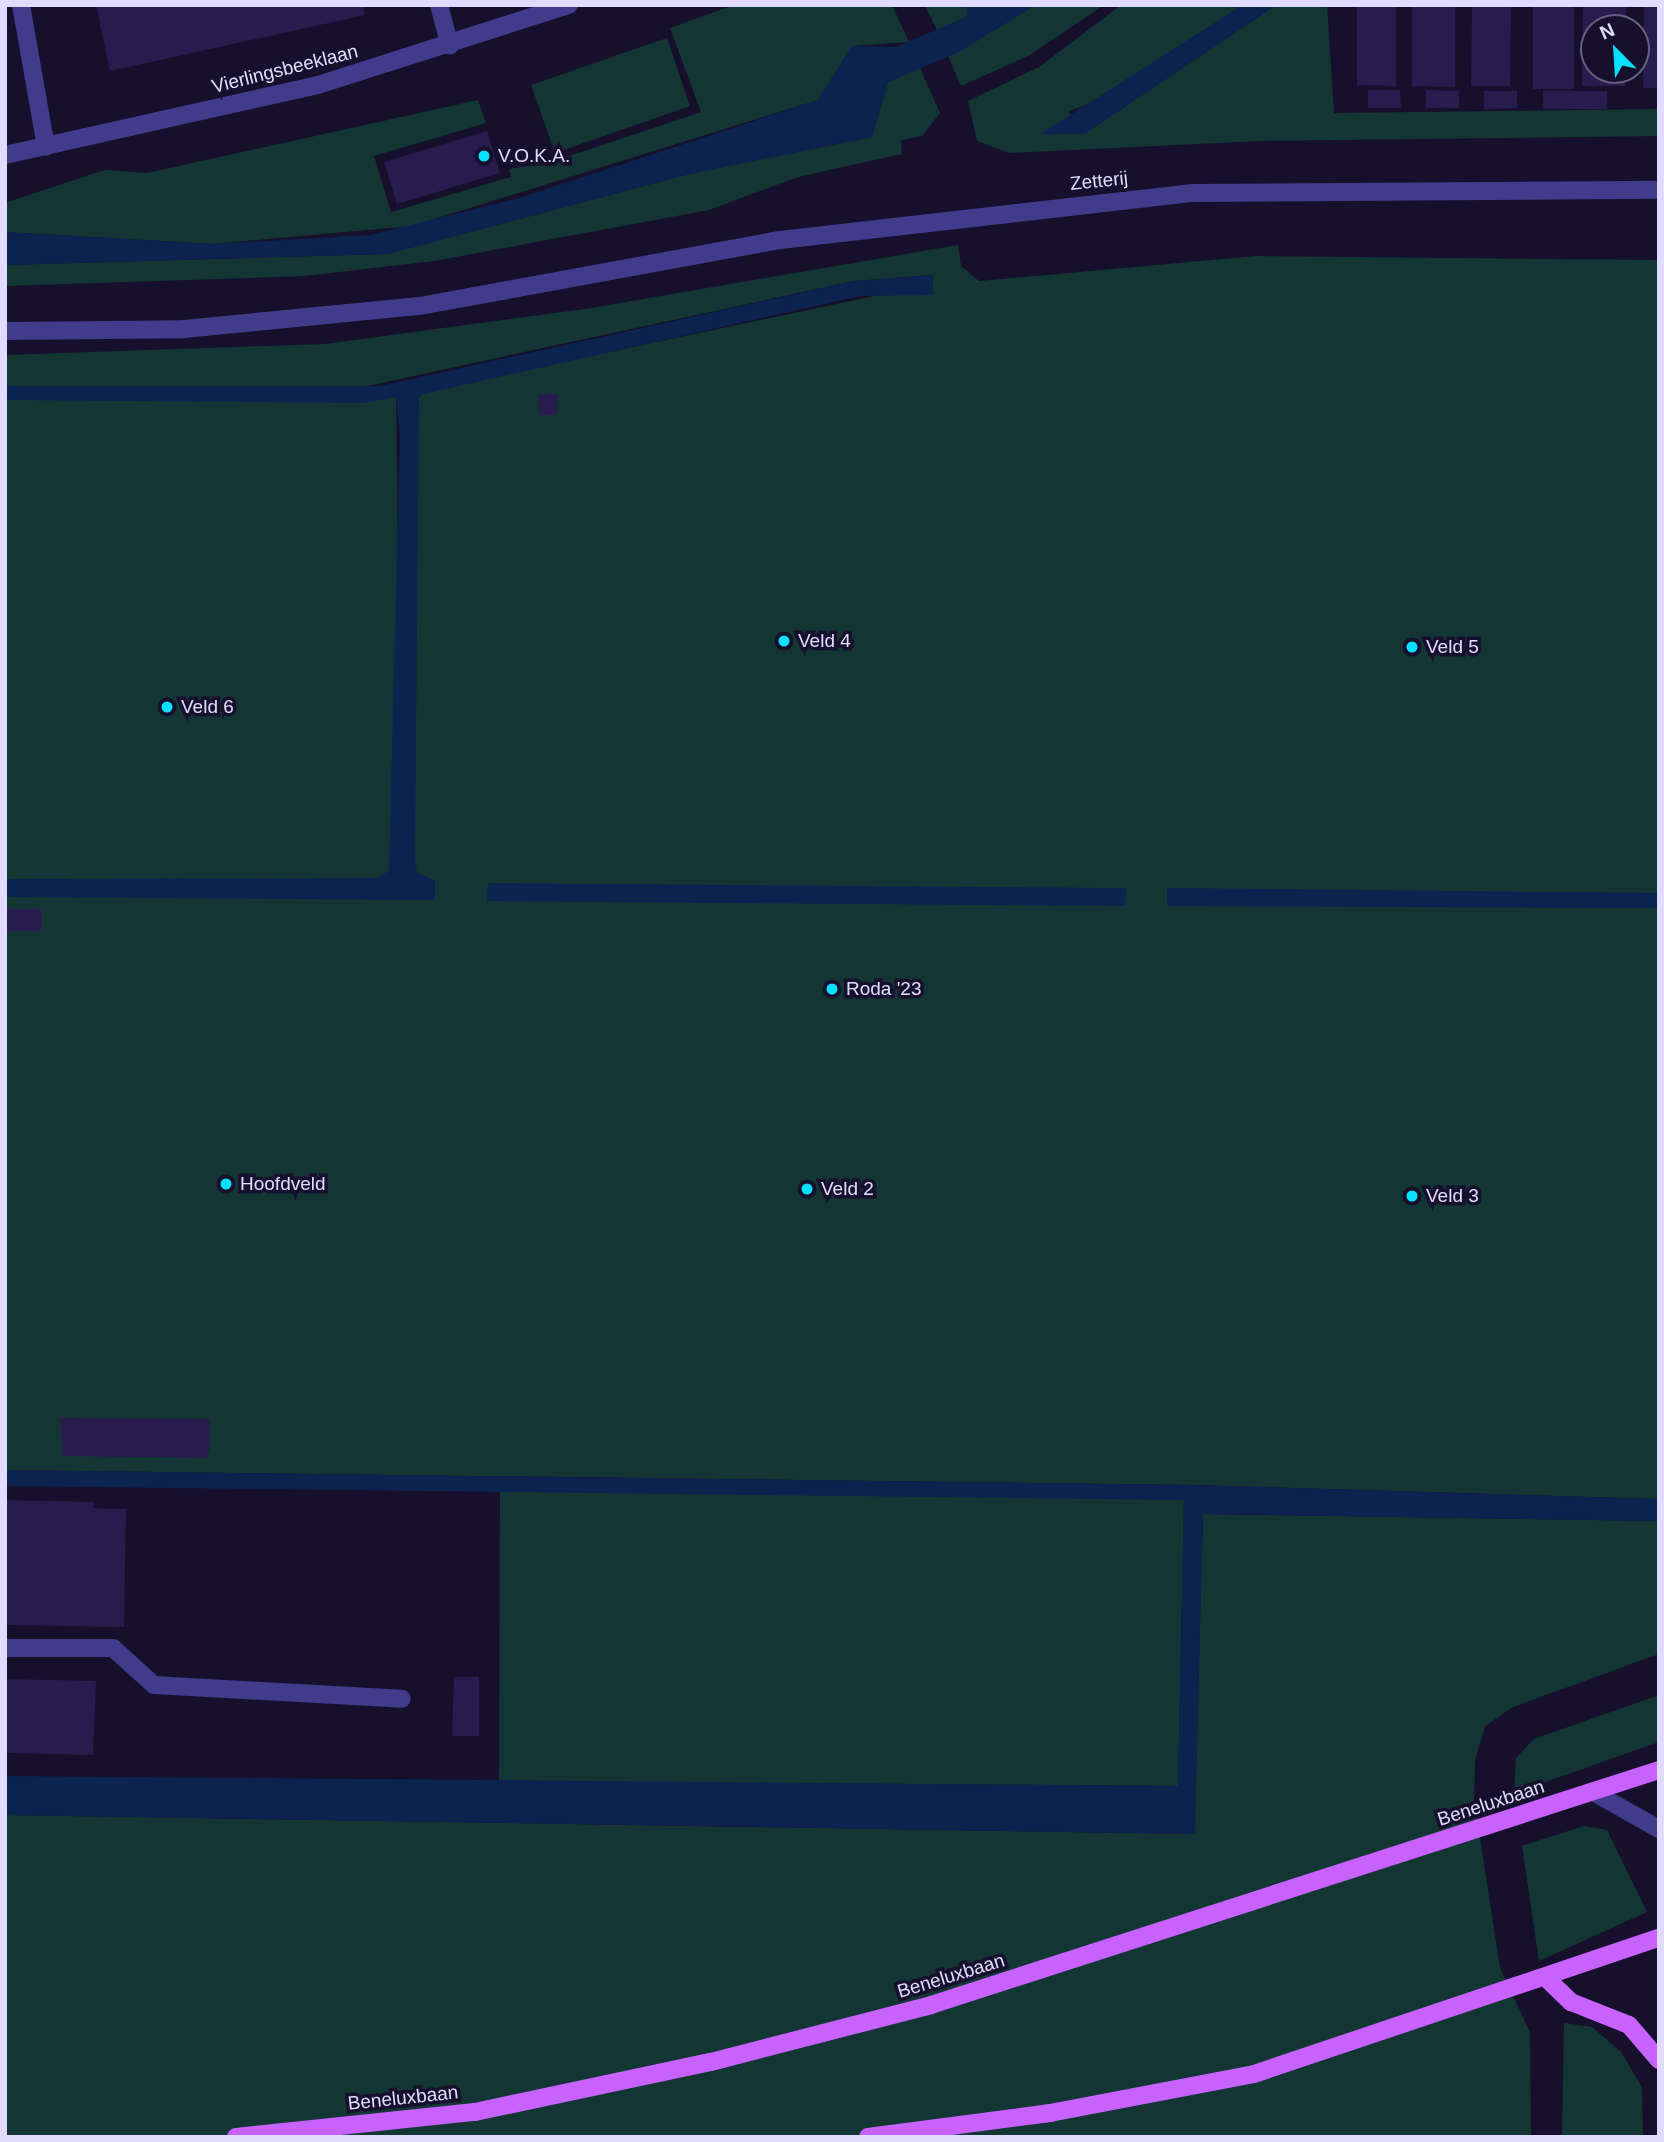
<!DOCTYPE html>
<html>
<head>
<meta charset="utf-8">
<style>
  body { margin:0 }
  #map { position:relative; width:1664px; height:2142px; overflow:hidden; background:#16102c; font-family:Arial,sans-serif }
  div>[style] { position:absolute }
  .green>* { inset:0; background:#133635 }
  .water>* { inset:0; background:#0c234f }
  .building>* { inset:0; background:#271c4d }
  .service>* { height:18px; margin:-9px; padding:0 9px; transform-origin:9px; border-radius:9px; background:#403b8b }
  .minor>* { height:18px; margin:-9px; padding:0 9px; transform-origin:9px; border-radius:9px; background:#403b8b }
  .tertiary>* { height:18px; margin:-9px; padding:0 9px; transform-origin:9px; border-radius:9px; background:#403b8b }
  .primary>* { height:18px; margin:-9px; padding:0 9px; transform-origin:9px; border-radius:9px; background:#c862ff }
  .dots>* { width:19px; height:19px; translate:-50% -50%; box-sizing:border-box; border:4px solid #16102c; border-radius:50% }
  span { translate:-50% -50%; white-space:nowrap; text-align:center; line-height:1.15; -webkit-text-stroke:7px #16102c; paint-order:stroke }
  .street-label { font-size:19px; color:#e0dbff }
  .poi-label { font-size:19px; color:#e0dbff }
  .left { translate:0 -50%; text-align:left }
  .frame { position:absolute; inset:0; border:7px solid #e0dbff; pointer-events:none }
  .north { position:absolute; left:1580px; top:14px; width:70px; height:70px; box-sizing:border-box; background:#16102c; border:2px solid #676180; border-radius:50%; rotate:336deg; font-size:19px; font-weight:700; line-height:28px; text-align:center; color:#e0dbff }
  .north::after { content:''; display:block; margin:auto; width:24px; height:32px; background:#07e0ff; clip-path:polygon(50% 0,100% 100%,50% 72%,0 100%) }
</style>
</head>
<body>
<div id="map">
  <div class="green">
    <i style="clip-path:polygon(734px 5px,892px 5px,909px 42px,852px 46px,818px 100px,412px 226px,213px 244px,5px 232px,5px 203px,105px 170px,147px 173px,478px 100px,486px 123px,374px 156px,391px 212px,511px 177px,509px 169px,551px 162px,701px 112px,670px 28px)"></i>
    <i style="clip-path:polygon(925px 5px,967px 5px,968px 16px,937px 30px)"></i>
    <i style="clip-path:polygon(1036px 5px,1104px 5px,1028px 56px,961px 86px,948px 56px)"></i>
    <i style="clip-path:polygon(1121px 5px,1243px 5px,1087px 105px,1068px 111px,1084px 134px,1276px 5px,1327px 5px,1334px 113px,1659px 109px,1659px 136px,1259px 141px,1010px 153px,977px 141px,968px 101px,1039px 67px)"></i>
    <i style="clip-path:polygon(667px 38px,690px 106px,555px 153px,531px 85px)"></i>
    <i style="clip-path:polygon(920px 68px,940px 113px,922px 136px,901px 140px,902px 154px,798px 177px,709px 210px,434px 261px,305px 276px,5px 286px,5px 265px,387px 254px,689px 174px,872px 137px,888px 82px)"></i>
    <i style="clip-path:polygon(958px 245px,961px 266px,979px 281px,1256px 256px,1659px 260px,1659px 1499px,1193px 1485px,5px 1470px,5px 400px,396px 397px,398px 554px,415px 555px,416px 400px,425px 391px,879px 295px,932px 275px,854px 281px,353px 389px,5px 386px,5px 355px,325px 344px,585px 309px)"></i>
    <i style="clip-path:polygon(500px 1490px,1184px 1499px,1178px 1786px,499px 1781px)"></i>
    <i style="clip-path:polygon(1203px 1514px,1659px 1521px,1659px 1654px,1513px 1707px,1485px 1726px,1475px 1761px,1474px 1799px,1500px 1968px,1530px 2032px,1531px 2137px,5px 2137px,5px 1815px,1194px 1834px)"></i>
    <i style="clip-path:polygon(1659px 1695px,1659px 1742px,1514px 1793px,1516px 1758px,1534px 1739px)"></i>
    <i style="clip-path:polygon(1584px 1826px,1607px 1830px,1647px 1912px,1539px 1961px,1522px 1846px)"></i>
    <i style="clip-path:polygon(1564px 2023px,1592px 2027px,1621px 2052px,1642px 2087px,1643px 2137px,1562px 2137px)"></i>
  </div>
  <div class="water">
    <i style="clip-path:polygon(967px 5px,1036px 5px,959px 52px,888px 82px,872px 137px,689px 174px,387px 254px,5px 265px,5px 232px,213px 244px,370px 235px,516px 199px,818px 100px,852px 46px,896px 47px,968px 16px)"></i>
    <i style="clip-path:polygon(1243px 5px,1276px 5px,1084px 134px,1040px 134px)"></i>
    <i style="clip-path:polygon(933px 275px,933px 295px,860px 296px,419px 395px,415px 857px,417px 873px,435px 880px,435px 900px,5px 897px,5px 879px,377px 878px,389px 871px,400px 436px,396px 397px,363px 403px,5px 400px,5px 386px,380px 386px,854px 281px)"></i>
    <i style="clip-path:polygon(488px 883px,1126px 888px,1125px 906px,487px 901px)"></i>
    <i style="clip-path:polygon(1167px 888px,1659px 893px,1659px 908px,1167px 906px)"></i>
    <i style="clip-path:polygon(5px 1470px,1193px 1485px,1659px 1499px,1659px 1521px,1203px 1514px,1195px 1834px,5px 1815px,5px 1776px,1178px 1786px,1184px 1500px,5px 1486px)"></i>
  </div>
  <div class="building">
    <i style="clip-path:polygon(96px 5px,363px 5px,365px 15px,110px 71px)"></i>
    <i style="clip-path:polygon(1412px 5px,1455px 5px,1455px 87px,1412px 86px)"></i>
    <i style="clip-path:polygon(1533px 5px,1574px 5px,1574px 89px,1533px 89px)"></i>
    <i style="clip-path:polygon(1583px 5px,1626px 5px,1626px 28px,1594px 28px,1594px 70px,1625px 70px,1625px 86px,1582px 86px)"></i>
    <i style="clip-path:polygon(1644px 5px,1659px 5px,1659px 88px,1643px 88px)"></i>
    <i style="clip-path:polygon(1472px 6px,1511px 7px,1510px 86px,1471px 86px)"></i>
    <i style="clip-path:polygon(1357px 7px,1396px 7px,1396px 86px,1357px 85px)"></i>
    <i style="clip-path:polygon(1368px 90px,1400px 90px,1401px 108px,1368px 108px)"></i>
    <i style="clip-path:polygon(1426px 90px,1459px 91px,1459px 108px,1426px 108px)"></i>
    <i style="clip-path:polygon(1484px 91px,1517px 91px,1517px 108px,1484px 109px)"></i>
    <i style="clip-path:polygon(1543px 91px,1607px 91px,1607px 109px,1543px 109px)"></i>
    <i style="clip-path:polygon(487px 131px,500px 173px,397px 204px,384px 162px)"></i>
    <i style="clip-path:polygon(539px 394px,557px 394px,557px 415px,539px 415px)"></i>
    <i style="clip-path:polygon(5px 909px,41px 909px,41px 931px,5px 931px)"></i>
    <i style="clip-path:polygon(60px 1418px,210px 1419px,210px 1448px,206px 1458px,63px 1456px)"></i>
    <i style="clip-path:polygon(5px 1500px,93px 1502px,93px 1508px,126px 1509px,124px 1627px,5px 1625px)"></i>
    <i style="clip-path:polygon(454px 1677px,479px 1677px,479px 1736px,452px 1736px)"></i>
    <i style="clip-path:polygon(5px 1679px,96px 1681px,93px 1755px,5px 1753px)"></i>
  </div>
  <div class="service">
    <i style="left:5px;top:1648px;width:108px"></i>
    <i style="left:113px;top:1648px;width:55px;rotate:42.1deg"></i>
    <i style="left:154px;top:1685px;width:248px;rotate:3.2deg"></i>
  </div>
  <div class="minor">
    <i style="left:21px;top:5px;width:144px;rotate:80deg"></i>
    <i style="left:439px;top:5px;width:42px;rotate:75deg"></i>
    <i style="left:5px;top:155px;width:321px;rotate:-12.6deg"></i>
    <i style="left:318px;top:85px;width:263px;rotate:-17.7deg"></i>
  </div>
  <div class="tertiary">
    <i style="left:5px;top:331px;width:179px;rotate:-0.6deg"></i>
    <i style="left:184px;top:329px;width:237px;rotate:-5.6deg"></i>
    <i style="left:420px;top:306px;width:366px;rotate:-10.4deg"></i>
    <i style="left:780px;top:240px;width:416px;rotate:-6.5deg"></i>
    <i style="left:1193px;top:193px;width:466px;rotate:-0.4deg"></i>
    <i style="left:1595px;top:1793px;width:73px;rotate:29.4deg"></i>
  </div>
  <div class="primary">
    <i style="left:1546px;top:1978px;width:35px;rotate:44deg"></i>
    <i style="left:1571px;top:2002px;width:62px;rotate:21.6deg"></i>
    <i style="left:1629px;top:2025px;width:46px;rotate:49.4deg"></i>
    <i style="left:236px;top:2137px;width:240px;rotate:-6deg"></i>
    <i style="left:475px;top:2112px;width:241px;rotate:-12deg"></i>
    <i style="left:711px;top:2062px;width:227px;rotate:-14.5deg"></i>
    <i style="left:931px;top:2005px;width:765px;rotate:-17.89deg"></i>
    <i style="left:868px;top:2137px;width:184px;rotate:-7.5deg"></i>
    <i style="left:1050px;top:2113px;width:208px;rotate:-10.8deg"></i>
    <i style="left:1254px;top:2074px;width:427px;rotate:-18.6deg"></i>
  </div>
  <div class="dots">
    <i style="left:484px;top:156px;background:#07e0ff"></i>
    <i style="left:784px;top:641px;background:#07e0ff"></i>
    <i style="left:1412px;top:647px;background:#07e0ff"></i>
    <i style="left:167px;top:707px;background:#07e0ff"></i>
    <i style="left:832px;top:989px;background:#07e0ff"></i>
    <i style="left:226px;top:1184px;background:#07e0ff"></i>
    <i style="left:807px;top:1189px;background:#07e0ff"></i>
    <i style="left:1412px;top:1196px;background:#07e0ff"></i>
  </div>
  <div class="street-label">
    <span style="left:285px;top:69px;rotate:-14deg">Vierlingsbeeklaan</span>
    <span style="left:1099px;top:181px;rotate:-6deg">Zetterij</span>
    <span style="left:1491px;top:1803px;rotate:-18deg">Beneluxbaan</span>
    <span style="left:951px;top:1976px;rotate:-17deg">Beneluxbaan</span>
    <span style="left:403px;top:2098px;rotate:-6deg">Beneluxbaan</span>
  </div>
  <div class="poi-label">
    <span class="left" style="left:498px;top:156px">V.O.K.A.</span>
    <span class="left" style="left:798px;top:641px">Veld 4</span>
    <span class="left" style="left:1426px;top:647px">Veld 5</span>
    <span class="left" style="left:181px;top:707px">Veld 6</span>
    <span class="left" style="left:846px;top:989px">Roda '23</span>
    <span class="left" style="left:240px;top:1184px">Hoofdveld</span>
    <span class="left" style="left:821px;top:1189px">Veld 2</span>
    <span class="left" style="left:1426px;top:1196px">Veld 3</span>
  </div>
  <div class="frame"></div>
  <div class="north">N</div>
</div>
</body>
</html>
